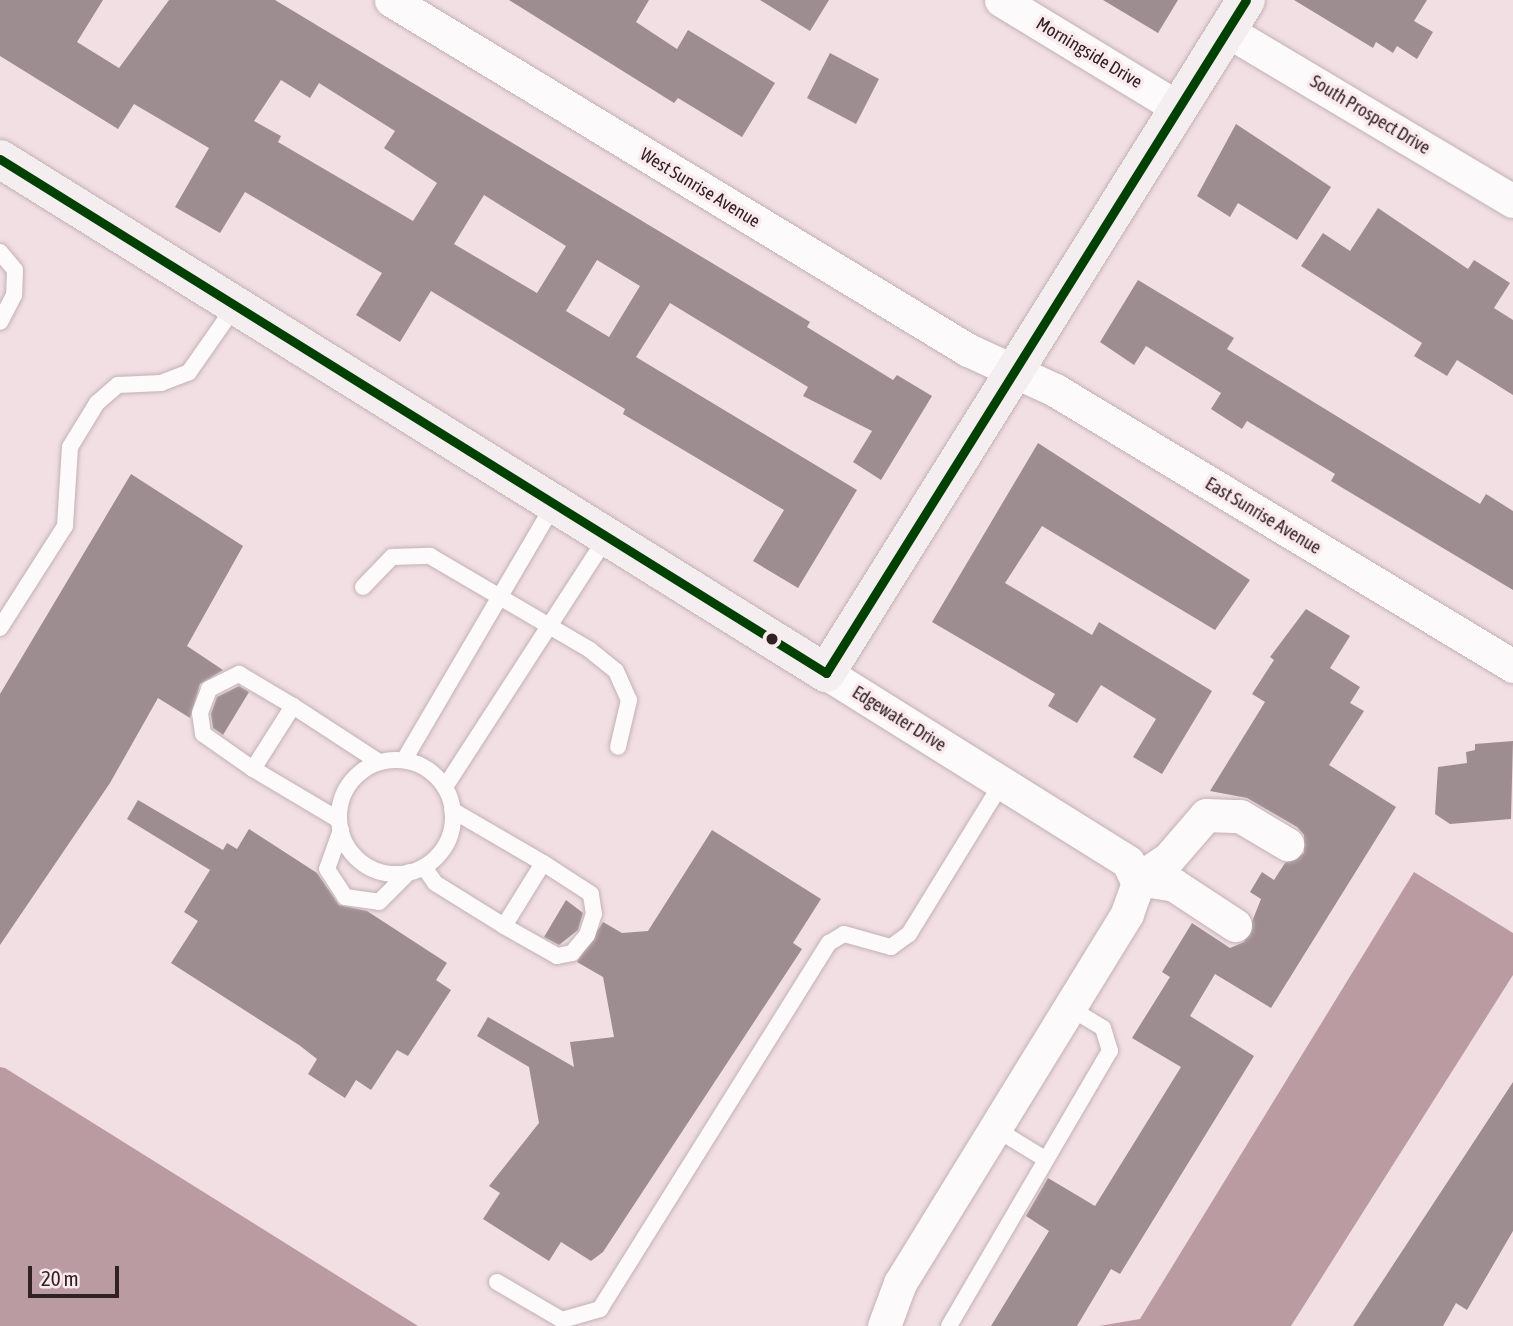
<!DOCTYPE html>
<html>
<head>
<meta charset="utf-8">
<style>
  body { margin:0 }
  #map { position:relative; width:1513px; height:1326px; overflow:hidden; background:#f2dfe3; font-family:"Asap Condensed",sans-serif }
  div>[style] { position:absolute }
  .water>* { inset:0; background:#bb9ba2 }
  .building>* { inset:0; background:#9d8d91 }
  .roads { filter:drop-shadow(0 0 2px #c2b1b5) drop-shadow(0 0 2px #c2b1b5) }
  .lane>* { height:16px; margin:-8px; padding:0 8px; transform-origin:8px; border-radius:8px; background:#fdfafb }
  .lane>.ring { margin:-8px; padding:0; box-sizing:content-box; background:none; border:16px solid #fdfafb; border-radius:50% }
  .street>* { height:33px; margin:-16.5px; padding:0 16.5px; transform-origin:16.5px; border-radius:16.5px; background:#fdfafb }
  .secondary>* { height:38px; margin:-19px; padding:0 19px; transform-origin:19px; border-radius:19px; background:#f5eef1 }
  .bus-1>* { height:9px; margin:-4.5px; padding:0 4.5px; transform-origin:4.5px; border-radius:4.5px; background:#004000 }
  .dots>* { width:19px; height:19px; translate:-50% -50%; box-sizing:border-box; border:4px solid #fbeaed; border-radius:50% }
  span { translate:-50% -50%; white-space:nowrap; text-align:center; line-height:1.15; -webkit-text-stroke:7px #fbeaed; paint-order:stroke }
  .street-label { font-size:18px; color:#302124 }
  .scale { position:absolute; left:28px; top:1266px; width:91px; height:32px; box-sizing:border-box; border:4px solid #302124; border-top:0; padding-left:9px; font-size:21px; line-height:24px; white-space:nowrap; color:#302124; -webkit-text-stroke:5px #fbeaed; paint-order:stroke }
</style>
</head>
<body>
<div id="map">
  <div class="water">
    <i style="clip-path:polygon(1414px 872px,1513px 933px,1513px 975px,1291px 1326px,1099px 1326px,1140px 1319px)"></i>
    <i style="clip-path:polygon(0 1067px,5px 1068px,418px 1326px,0 1326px)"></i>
  </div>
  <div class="building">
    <i style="clip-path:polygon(evenodd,0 0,103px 0,77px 42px,119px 68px,169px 0,275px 0,810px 322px,807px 327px,893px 380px,897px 375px,932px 396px,881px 480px,853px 462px,872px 431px,803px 396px,808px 387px,670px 303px,636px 357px,857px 490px,798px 588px,753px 561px,784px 510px,623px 414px,625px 409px,431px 291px,400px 342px,356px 315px,382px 273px,245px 192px,220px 233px,175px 207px,209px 148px,134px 104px,118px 129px,0 56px,0 0,281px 80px,310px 98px,319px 83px,395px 131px,384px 148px,437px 183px,413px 221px,278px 142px,281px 136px,254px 121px,281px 80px,0 0,484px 195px,566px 246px,537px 293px,454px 244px,484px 195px,0 0,597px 260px,640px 286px,609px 337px,566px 311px,597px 260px)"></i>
    <i style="clip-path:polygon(509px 0,649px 0,636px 22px,677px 49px,688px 30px,775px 83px,742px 137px,678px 98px,674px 103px)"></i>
    <i style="clip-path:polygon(760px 0,829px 0,810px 31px)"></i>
    <i style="clip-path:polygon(1103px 0,1178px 0,1158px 33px)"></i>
    <i style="clip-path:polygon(1294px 0,1427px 0,1414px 21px,1433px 32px,1417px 59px,1397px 46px,1393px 53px,1376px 42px,1373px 48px)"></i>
    <i style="clip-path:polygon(830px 53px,879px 79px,856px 124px,807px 98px)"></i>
    <i style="clip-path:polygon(1236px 124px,1331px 187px,1297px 240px,1238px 203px,1230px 217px,1197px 196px)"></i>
    <i style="clip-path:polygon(1378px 208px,1468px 269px,1474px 260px,1510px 283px,1494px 308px,1513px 320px,1513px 395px,1457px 360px,1447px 376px,1414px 356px,1422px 343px,1301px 266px,1323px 233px,1350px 251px)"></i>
    <i style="clip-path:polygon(1138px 280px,1234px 338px,1227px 349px,1480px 504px,1486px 494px,1513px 511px,1513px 590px,1331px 481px,1335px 474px,1247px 421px,1242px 429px,1211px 409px,1221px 393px,1146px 346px,1134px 365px,1100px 342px)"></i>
    <i style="clip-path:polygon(1038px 443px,1250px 580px,1215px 630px,1042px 526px,1005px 583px,1092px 635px,1099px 622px,1212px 691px,1162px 774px,1133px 757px,1156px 719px,1101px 685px,1077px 723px,1048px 706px,1055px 694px,932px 622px)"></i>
    <i style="clip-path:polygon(131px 474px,243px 546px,187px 646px,223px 670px,200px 684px,190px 718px,158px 698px,110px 783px,0 945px,0 694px)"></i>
    <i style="clip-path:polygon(1306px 609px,1350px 636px,1330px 668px,1360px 687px,1350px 703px,1364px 711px,1329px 765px,1396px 807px,1271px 1008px,1215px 974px,1190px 1016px,1254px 1056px,1120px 1274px,1111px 1269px,1077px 1326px,991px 1326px,1049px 1231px,1026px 1216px,1048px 1178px,1095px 1206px,1181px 1067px,1132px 1038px,1170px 977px,1162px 972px,1192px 923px,1230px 948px,1244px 942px,1261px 899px,1250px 892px,1262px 872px,1274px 880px,1285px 863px,1304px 853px,1304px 835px,1297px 827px,1247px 798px,1210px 791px,1265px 702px,1252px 694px,1274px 660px,1270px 657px)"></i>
    <i style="clip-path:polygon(239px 686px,249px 692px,223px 735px,213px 728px,211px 714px,217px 697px)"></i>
    <i style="clip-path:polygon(1513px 741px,1511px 819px,1450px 824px,1435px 814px,1438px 767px,1467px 763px,1466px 752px,1475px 750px,1475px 744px)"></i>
    <i style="clip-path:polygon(138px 800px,223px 850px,227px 843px,237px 849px,249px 829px,317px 873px,339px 905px,367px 911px,447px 963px,436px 980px,451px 990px,408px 1056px,397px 1050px,371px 1090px,356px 1080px,345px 1098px,308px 1074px,317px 1059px,299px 1045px,171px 963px,198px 921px,184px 912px,210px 870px,127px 819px)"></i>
    <i style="clip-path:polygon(712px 830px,821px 899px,793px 943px,802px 949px,603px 1252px,591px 1261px,561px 1242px,549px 1261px,483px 1219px,500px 1193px,489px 1186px,539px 1123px,529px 1067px,477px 1036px,488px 1017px,574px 1067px,570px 1042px,614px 1037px,603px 977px,577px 962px,603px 922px,622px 933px,648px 931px)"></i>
    <i style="clip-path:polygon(566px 900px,583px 913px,578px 930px,559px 945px,544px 937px)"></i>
    <i style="clip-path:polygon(1513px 1082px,1513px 1231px,1467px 1310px,1456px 1303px,1443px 1326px,1353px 1326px)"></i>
  </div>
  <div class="roads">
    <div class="lane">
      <i style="left:0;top:252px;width:23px;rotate:50deg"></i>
      <i style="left:15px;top:270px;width:25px;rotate:92deg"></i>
      <i style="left:14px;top:295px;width:30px;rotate:117deg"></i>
      <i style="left:363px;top:587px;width:42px;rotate:-46deg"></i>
      <i style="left:392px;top:557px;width:38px;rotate:-2deg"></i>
      <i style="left:430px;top:556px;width:186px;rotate:30.4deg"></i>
      <i style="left:590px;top:650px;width:33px;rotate:39deg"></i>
      <i style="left:616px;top:671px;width:32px;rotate:66deg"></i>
      <i style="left:629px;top:700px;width:48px;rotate:103.2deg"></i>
      <i style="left:0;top:628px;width:121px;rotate:-57.5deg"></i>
      <i style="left:65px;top:526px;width:79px;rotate:-86.4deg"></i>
      <i style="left:70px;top:447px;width:52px;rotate:-58.5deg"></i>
      <i style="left:97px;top:403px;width:28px;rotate:-41deg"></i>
      <i style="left:118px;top:385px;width:43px;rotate:-2.7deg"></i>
      <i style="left:161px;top:383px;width:30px;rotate:-21deg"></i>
      <i style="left:189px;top:372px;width:82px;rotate:-55deg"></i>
      <i style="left:404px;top:760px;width:298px;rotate:-59.6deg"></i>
      <i class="ring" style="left:339px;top:760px;width:98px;height:98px"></i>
      <i style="left:253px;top:769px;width:61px;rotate:-145deg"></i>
      <i style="left:203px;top:734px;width:21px;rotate:-98deg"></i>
      <i style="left:200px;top:713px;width:26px;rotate:-69deg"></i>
      <i style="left:209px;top:689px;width:34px;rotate:-27deg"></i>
      <i style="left:239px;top:674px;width:63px;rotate:30.7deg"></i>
      <i style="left:445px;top:787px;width:298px;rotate:-57.1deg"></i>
      <i style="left:339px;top:820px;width:100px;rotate:-149.3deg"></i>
      <i style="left:253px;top:769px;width:75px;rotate:-57.6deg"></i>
      <i style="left:293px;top:706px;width:103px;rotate:33.1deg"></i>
      <i style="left:341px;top:830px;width:41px;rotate:109.7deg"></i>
      <i style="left:327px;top:869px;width:33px;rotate:57deg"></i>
      <i style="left:345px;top:897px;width:34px;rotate:8deg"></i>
      <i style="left:379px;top:902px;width:42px;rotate:-45deg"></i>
      <i style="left:424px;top:867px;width:19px;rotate:55deg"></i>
      <i style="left:435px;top:883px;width:81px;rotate:31.9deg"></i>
      <i style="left:504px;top:926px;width:74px;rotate:-58.2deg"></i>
      <i style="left:543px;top:863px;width:105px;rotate:-149.8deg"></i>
      <i style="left:504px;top:926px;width:61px;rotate:29.5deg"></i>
      <i style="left:557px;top:956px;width:15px;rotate:-11deg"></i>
      <i style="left:572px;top:953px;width:23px;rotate:-50deg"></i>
      <i style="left:587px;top:935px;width:22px;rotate:-72deg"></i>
      <i style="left:594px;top:914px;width:20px;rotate:-99deg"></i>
      <i style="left:591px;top:894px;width:57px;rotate:-147.1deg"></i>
      <i style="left:996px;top:1129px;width:57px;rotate:31.5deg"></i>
      <i style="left:497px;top:1282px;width:75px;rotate:30.3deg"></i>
      <i style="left:562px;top:1320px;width:40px;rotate:-16deg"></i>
      <i style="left:600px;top:1309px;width:432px;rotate:-58deg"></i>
      <i style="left:829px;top:943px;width:17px;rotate:-31deg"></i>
      <i style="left:844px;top:934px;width:49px;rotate:15.5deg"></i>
      <i style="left:891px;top:947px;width:22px;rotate:-36deg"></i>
      <i style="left:909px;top:934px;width:177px;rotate:-58.4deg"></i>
      <i style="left:949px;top:1326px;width:319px;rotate:-59.7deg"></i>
      <i style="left:1110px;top:1051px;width:24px;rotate:-107deg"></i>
      <i style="left:1103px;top:1028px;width:37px;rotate:-149deg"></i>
    </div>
    <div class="street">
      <i style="left:391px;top:0;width:675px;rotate:31.24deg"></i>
      <i style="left:968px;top:350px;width:96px;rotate:24.7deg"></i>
      <i style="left:1055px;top:390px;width:535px;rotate:31.07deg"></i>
      <i style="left:1001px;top:0;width:206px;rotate:31.3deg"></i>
      <i style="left:1226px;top:30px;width:334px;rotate:30.8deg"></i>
      <i style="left:826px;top:673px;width:356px;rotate:32deg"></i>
      <i style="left:1128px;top:862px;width:23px;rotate:65deg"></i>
      <i style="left:1138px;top:883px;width:33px;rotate:110deg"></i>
      <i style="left:1127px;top:914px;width:433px;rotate:121.6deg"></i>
      <i style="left:900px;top:1283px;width:46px;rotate:110.4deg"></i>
      <i style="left:1138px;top:879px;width:36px;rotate:-34deg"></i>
      <i style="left:1168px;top:859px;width:58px;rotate:-49.2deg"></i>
      <i style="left:1206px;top:815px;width:34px;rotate:2deg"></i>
      <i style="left:1240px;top:816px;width:55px;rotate:30.8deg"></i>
      <i style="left:1138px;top:879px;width:36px;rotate:9deg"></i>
      <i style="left:1174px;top:885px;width:73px;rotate:33.3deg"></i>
    </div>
    <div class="secondary">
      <i style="left:0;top:159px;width:973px;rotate:31.89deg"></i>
      <i style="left:826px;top:673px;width:793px;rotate:-58.03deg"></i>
    </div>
  </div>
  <div class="bus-1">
    <i style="left:0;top:159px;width:973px;rotate:31.89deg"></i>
    <i style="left:826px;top:673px;width:793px;rotate:-58.03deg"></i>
  </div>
  <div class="dots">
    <i style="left:772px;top:639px;background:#302124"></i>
  </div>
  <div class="street-label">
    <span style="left:1089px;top:53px;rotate:31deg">Morningside Drive</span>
    <span style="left:1370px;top:115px;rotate:31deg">South Prospect Drive</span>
    <span style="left:700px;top:188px;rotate:31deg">West Sunrise Avenue</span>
    <span style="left:1263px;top:516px;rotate:31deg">East Sunrise Avenue</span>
    <span style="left:899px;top:719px;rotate:32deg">Edgewater Drive</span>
  </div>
  <div class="scale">20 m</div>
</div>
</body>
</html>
